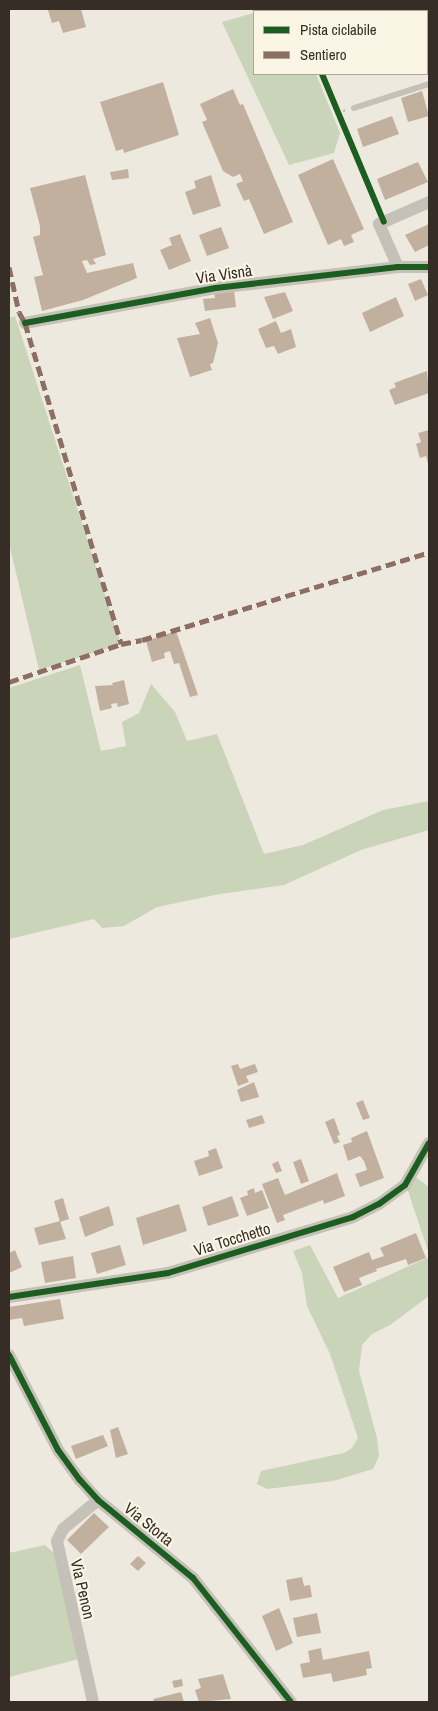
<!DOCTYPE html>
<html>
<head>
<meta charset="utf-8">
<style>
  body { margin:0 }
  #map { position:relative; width:438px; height:1711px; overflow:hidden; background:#ede9df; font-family:"Archivo Narrow",sans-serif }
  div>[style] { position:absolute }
  .green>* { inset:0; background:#c9d4b8 }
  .building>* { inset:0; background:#c2b09f }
  .path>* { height:2px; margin-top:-1px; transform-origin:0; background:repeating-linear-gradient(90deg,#beb9b0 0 2.5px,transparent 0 5px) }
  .lane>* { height:6px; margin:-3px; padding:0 3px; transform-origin:3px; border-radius:3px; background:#c5c1b8 }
  .street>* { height:12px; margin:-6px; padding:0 6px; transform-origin:6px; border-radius:6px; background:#c5c1b8 }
  .quiet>* { height:5px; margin-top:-2.5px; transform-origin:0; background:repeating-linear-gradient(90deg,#8d6e63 0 10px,transparent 0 15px) }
  .cycleway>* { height:6px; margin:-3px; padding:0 3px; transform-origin:3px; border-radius:3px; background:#1b5e20 }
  span { translate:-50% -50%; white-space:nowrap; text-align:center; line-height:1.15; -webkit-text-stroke:4px #faf5e5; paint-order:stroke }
  .street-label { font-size:16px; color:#362e26 }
  .frame { position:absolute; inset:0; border:10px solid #362e26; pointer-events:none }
  .legend { position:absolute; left:253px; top:10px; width:175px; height:65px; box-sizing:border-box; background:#faf5e5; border:1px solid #aca599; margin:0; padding:6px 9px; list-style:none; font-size:15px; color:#362e26 }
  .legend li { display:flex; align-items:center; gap:10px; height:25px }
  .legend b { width:25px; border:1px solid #aca599 }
</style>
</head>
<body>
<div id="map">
  <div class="green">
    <i style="clip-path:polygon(254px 13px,254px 74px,316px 74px,340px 133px,334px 153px,289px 165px,222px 22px)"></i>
    <i style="clip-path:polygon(15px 316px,121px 644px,39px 670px,9px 543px,9px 318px)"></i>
    <i style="clip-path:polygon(80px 665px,101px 751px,126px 746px,122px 722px,139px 713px,151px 684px,175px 712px,187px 741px,217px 734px,264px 854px,303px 845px,383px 810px,429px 801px,429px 830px,361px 850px,284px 885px,220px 894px,157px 907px,124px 926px,102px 928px,94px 919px,9px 939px,9px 688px)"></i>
    <i style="clip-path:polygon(414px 1176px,429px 1187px,429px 1254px,405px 1182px)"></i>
    <i style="clip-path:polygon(310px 1245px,338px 1298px,429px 1257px,429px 1296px,390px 1325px,372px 1334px,362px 1345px,359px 1371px,377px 1438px,379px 1456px,373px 1469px,333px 1481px,267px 1489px,257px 1484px,261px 1471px,344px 1453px,352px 1448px,358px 1438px,330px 1354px,307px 1306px,302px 1273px,293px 1251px)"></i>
    <i style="clip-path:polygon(45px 1545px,59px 1558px,83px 1658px,9px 1677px,9px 1553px)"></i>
  </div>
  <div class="building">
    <i style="clip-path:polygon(68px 9px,81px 9px,86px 27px,63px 33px,59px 21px,52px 23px,48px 10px)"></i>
    <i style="clip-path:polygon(346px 9px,418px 9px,347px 11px)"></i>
    <i style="clip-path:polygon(429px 34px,429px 61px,427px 62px,427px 35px)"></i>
    <i style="clip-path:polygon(163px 82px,179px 135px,124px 153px,123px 149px,116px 151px,100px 102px)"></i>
    <i style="clip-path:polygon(233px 89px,240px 105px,243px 104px,293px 222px,264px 234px,249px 199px,244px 201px,236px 184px,243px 181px,240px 174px,233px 177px,223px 171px,202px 122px,207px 120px,200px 104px)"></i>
    <i style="clip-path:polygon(422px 91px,429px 116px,408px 122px,401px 98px)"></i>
    <i style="clip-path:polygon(392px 116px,399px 134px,363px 147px,357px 129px)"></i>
    <i style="clip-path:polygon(333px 159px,364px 229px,351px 235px,354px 242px,344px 246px,341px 239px,328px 245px,298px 175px)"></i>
    <i style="clip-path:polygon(418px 162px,428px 182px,385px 200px,377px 179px)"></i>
    <i style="clip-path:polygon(128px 169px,129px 178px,112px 180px,110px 172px)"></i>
    <i style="clip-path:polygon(85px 175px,106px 255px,93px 259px,96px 264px,90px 265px,87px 260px,82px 261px,87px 273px,133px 263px,137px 278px,83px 300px,42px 311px,34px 277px,43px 275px,33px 237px,40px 235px,40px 226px,30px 188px)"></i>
    <i style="clip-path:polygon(211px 175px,221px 206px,193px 215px,185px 192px,196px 188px,194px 181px)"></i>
    <i style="clip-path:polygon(429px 224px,429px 245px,415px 252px,405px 235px)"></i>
    <i style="clip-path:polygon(221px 227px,229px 248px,207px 256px,199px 235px)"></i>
    <i style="clip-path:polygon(180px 234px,191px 261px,169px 270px,160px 250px,172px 245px,169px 238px)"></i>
    <i style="clip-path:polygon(421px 279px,428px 295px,415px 301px,408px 284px)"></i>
    <i style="clip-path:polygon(234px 290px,236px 307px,205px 311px,203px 299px,215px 298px,214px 292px)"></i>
    <i style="clip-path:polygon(285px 292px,293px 311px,273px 319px,264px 297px)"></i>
    <i style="clip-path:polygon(396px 297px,404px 316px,370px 332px,362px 313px)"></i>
    <i style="clip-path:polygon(210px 318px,218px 343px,213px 363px,210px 364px,212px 370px,190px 377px,177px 338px,200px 334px,195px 323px)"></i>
    <i style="clip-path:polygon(276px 321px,281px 333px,291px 329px,296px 347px,278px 354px,274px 346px,266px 348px,258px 329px)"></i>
    <i style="clip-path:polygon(427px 371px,429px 393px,395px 405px,389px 390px,396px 387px,394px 383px)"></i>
    <i style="clip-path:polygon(429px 430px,429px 467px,426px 456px,420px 458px,416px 444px,421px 442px,418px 433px)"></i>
    <i style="clip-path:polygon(176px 631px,198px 695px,190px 697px,179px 663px,174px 664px,170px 651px,164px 653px,165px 658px,152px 662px,146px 641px)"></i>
    <i style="clip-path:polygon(124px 680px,129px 704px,118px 707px,117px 703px,111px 704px,112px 708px,100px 711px,95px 686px,113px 685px,112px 683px)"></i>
    <i style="clip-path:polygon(238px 1064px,240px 1069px,255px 1064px,258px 1072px,246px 1076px,249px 1082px,238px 1086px,231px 1066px)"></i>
    <i style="clip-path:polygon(254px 1082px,259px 1097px,241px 1102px,237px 1090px)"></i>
    <i style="clip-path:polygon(363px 1100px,370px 1118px,363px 1120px,356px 1103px)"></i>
    <i style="clip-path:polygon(262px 1115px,265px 1123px,249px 1128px,246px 1120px)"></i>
    <i style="clip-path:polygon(334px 1118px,340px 1135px,337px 1136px,340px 1142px,334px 1144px,325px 1122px)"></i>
    <i style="clip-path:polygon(367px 1131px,384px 1178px,360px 1187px,355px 1174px,367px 1170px,364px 1161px,360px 1156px,348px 1161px,343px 1145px,352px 1142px,351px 1138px)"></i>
    <i style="clip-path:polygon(216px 1148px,223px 1168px,199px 1176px,194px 1161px,209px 1156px,208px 1151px)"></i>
    <i style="clip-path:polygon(301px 1159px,309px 1181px,301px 1184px,293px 1162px)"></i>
    <i style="clip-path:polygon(278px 1161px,282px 1171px,276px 1173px,272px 1164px)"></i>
    <i style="clip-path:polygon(337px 1173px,345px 1196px,324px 1204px,323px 1200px,283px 1215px,285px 1220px,277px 1223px,262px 1184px,278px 1178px,285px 1195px)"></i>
    <i style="clip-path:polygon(254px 1188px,255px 1193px,262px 1190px,269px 1208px,247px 1216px,240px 1198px,248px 1195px,247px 1191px)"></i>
    <i style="clip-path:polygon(232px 1196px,239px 1216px,208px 1226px,202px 1207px)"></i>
    <i style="clip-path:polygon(63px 1198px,69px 1219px,60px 1222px,54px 1201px)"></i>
    <i style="clip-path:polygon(179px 1204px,187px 1231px,143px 1245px,136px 1218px)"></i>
    <i style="clip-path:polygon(109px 1206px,114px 1225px,85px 1237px,79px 1217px)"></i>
    <i style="clip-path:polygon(60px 1221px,66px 1239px,39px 1245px,34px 1228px)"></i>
    <i style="clip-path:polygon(416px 1233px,426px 1258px,408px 1265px,406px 1259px,376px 1269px,377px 1271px,359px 1278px,362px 1285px,344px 1292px,333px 1267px,369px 1252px,372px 1260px,384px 1256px,380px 1248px)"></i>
    <i style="clip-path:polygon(120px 1245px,126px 1265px,97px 1274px,91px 1253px)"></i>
    <i style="clip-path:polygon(15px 1250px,22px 1267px,9px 1273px,9px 1253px)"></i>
    <i style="clip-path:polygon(73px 1256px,76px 1278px,45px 1283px,41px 1262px)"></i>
    <i style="clip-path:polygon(60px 1299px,64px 1319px,24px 1326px,22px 1318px,9px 1320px,9px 1307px)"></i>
    <i style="clip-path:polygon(118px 1427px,128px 1454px,116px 1458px,110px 1430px)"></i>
    <i style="clip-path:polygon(103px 1435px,108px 1446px,76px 1459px,71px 1446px)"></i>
    <i style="clip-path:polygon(94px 1513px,109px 1527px,81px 1554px,67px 1540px)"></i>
    <i style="clip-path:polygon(138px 1556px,146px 1563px,138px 1571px,130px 1564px)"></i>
    <i style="clip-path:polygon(302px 1577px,304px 1586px,310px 1585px,312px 1597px,290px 1601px,286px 1580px)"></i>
    <i style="clip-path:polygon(279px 1608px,293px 1643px,276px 1651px,262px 1616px)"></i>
    <i style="clip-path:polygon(317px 1613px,321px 1633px,297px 1637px,293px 1618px)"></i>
    <i style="clip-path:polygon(321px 1648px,323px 1660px,369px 1651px,372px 1668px,366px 1669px,367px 1675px,333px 1682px,331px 1673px,303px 1678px,300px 1664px,310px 1662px,308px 1651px)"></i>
    <i style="clip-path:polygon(223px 1674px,231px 1699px,199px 1702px,195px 1690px,201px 1688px,198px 1679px)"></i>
    <i style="clip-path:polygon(182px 1679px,183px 1686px,174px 1688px,172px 1681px)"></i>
    <i style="clip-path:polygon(181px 1692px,184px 1702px,154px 1702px,153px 1699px)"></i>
  </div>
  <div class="path">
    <i style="left:318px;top:9px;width:2px;rotate:63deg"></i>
    <i style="left:322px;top:74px;width:147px;rotate:67.3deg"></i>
    <i style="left:338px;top:112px;width:9px;rotate:-13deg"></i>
  </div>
  <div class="lane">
    <i style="left:354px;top:108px;width:79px;rotate:-17.7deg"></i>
  </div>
  <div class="street">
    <i style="left:398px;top:267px;width:47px;rotate:-113.8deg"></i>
    <i style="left:379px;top:224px;width:55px;rotate:-23.7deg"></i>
    <i style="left:25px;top:323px;width:194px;rotate:-10.4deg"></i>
    <i style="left:216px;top:288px;width:183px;rotate:-6.6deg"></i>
    <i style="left:398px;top:267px;width:31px"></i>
    <i style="left:9px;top:1297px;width:161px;rotate:-8.6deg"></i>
    <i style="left:168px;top:1273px;width:193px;rotate:-16.8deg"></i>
    <i style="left:353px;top:1217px;width:29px;rotate:-27deg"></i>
    <i style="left:379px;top:1204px;width:32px;rotate:-36deg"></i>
    <i style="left:405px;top:1185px;width:48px;rotate:-60.3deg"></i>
    <i style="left:9px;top:1355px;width:107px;rotate:62.7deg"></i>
    <i style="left:58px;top:1450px;width:37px;rotate:54deg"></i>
    <i style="left:80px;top:1480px;width:27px;rotate:48deg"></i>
    <i style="left:98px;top:1500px;width:123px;rotate:39.4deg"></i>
    <i style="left:193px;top:1578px;width:158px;rotate:51.7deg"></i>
    <i style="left:93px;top:1702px;width:165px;rotate:-102.6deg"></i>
    <i style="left:57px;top:1541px;width:13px;rotate:-63deg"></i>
    <i style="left:63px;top:1529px;width:45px;rotate:-39.6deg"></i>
  </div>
  <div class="quiet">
    <i style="left:9px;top:267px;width:46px;rotate:77.5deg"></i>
    <i style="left:19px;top:312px;width:13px;rotate:61deg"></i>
    <i style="left:25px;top:323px;width:335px;rotate:73.3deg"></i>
    <i style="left:9px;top:682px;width:118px;rotate:-18.7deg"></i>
    <i style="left:121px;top:644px;width:21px;rotate:-11deg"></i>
    <i style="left:142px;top:640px;width:300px;rotate:-17deg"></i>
  </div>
  <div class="cycleway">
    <i style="left:322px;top:74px;width:160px;rotate:67.3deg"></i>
    <i style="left:25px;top:323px;width:194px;rotate:-10.4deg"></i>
    <i style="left:216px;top:288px;width:183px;rotate:-6.6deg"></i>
    <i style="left:398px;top:267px;width:31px"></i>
    <i style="left:9px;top:1297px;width:161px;rotate:-8.6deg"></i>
    <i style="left:168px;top:1273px;width:193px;rotate:-16.8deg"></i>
    <i style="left:353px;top:1217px;width:29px;rotate:-27deg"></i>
    <i style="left:379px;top:1204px;width:32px;rotate:-36deg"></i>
    <i style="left:405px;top:1185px;width:48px;rotate:-60.3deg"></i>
    <i style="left:9px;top:1355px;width:107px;rotate:62.7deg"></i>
    <i style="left:58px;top:1450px;width:37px;rotate:54deg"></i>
    <i style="left:80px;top:1480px;width:27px;rotate:48deg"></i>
    <i style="left:98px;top:1500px;width:123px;rotate:39.4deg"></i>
    <i style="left:193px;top:1578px;width:158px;rotate:51.7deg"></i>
  </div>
  <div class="street-label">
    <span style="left:224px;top:274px;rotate:-8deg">Via Visnà</span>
    <span style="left:232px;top:1239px;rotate:-17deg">Via Tocchetto</span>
    <span style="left:149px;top:1524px;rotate:39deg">Via Storta</span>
    <span style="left:83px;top:1589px;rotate:77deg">Via Penon</span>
  </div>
  <div class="frame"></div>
  <ul class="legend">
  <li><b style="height:6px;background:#1b5e20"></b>Pista ciclabile</li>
  <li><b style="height:6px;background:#8d6e63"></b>Sentiero</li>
  </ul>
</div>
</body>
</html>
